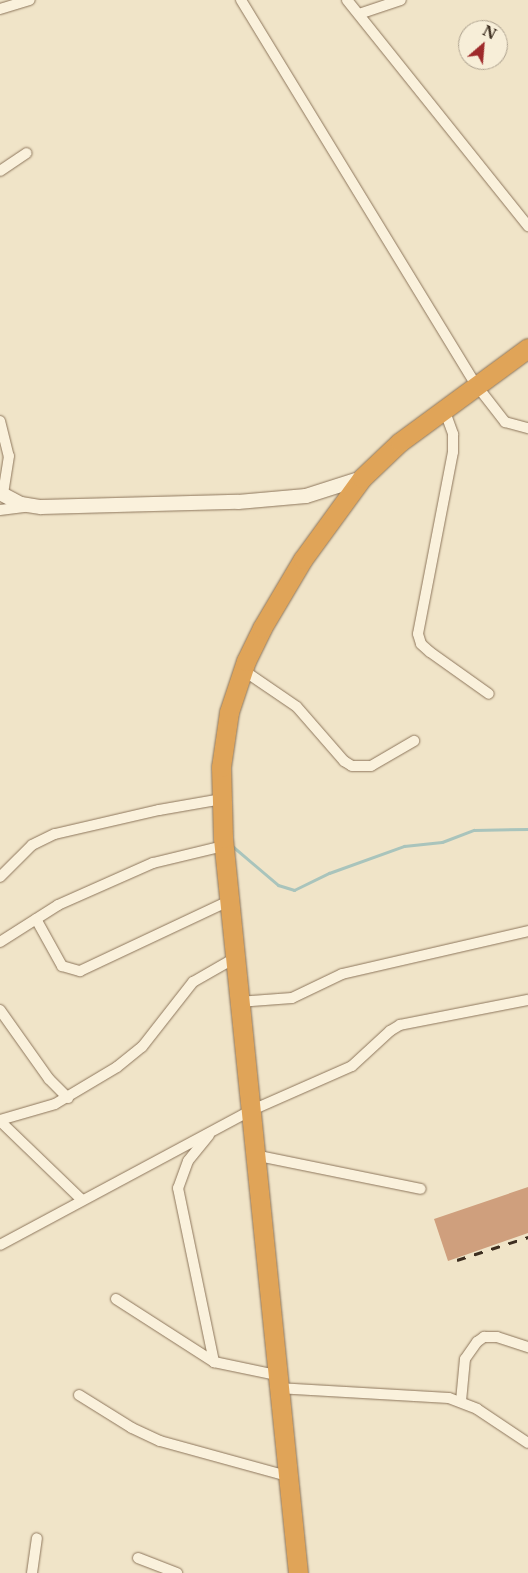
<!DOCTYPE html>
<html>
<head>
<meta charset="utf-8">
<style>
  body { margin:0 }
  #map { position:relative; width:528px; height:1573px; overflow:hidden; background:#f0e4c8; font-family:"Libre Baskerville",serif }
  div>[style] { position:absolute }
  .stream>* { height:3px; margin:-1.5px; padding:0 1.5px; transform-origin:1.5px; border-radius:1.5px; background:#a9c4bc }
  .building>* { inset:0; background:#cf9f7d }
  .roads { filter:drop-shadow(0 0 1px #8d765c) drop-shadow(0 0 1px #8d765c) }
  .street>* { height:10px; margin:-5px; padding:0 5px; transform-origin:5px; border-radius:5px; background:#faf1dc }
  .secondary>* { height:14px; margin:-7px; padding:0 7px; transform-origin:7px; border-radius:7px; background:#faf1dc }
  .highway>* { height:19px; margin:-9.5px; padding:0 9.5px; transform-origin:9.5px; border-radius:9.5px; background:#e0a458 }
  .rail>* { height:3px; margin-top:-1.5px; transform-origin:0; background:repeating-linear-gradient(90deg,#3d2e20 0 9px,transparent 0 18px) }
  span { translate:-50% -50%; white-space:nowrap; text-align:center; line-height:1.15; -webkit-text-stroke:4.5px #f7eed8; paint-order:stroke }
  .north { position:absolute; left:458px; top:20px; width:50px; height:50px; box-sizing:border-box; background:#f7eed8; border:1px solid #ada18e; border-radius:50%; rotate:27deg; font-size:14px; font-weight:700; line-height:20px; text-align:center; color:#3d2e20 }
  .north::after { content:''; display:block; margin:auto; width:18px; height:22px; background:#9e2a2b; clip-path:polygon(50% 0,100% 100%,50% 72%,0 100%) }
</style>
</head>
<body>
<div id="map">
  <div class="stream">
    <i style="left:231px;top:845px;width:62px;rotate:40.4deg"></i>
    <i style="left:278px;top:885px;width:17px;rotate:17deg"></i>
    <i style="left:294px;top:890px;width:39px;rotate:-26deg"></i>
    <i style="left:329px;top:873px;width:80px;rotate:-19.8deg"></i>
    <i style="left:404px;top:846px;width:38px;rotate:-6deg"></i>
    <i style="left:442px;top:842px;width:34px;rotate:-21deg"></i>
    <i style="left:474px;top:830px;width:54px;rotate:-1.1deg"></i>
  </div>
  <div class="building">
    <i style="clip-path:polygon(528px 1187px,528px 1233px,448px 1261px,434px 1219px)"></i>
  </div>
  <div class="roads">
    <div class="street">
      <i style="left:241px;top:0;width:452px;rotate:58.6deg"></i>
      <i style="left:477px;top:386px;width:46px;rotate:52.1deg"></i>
      <i style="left:505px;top:422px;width:24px;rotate:15deg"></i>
      <i style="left:347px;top:0;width:290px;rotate:51.3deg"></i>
      <i style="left:0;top:9px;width:31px;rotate:-17deg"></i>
      <i style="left:359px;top:14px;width:44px;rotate:-18.4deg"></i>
      <i style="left:0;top:171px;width:32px;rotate:-34deg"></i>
      <i style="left:444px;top:409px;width:27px;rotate:70deg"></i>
      <i style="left:453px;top:434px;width:18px;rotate:90deg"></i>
      <i style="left:453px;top:452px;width:185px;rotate:100.9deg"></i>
      <i style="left:418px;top:634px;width:10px;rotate:73deg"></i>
      <i style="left:421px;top:644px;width:12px;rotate:42deg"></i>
      <i style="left:430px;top:652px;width:72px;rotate:35.4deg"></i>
      <i style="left:0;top:421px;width:36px;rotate:76deg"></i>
      <i style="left:9px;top:456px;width:39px;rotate:99deg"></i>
      <i style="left:0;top:510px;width:26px;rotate:-7deg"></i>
      <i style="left:243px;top:670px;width:65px;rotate:34.4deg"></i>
      <i style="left:297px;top:707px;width:72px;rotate:49deg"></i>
      <i style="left:344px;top:761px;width:9px;rotate:32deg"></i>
      <i style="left:352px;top:766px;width:19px"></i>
      <i style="left:371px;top:766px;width:50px;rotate:-30.2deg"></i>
      <i style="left:0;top:877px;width:45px;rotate:-45deg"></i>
      <i style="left:32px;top:845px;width:25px;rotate:-26deg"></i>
      <i style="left:55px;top:834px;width:107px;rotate:-13deg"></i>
      <i style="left:159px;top:810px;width:64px;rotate:-9.9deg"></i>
      <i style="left:36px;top:919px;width:54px;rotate:61deg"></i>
      <i style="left:62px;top:966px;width:19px;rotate:16deg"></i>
      <i style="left:80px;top:971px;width:165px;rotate:-25.2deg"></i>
      <i style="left:0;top:942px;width:69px;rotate:-32.5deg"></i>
      <i style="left:58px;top:905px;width:104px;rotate:-23.9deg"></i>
      <i style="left:153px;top:863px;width:73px;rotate:-13.5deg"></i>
      <i style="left:238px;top:1002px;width:54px;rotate:-4.2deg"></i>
      <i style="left:292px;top:998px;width:55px;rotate:-25.6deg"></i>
      <i style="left:342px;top:974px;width:191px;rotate:-13deg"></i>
      <i style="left:0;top:1010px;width:85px;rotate:54.6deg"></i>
      <i style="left:49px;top:1079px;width:27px;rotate:45deg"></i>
      <i style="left:0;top:1120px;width:57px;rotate:-16.2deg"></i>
      <i style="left:55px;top:1104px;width:72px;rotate:-30.8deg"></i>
      <i style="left:117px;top:1067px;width:32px;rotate:-39deg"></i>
      <i style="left:142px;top:1047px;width:83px;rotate:-51.9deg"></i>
      <i style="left:193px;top:982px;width:46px;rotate:-29.9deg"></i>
      <i style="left:0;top:1121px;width:114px;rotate:43.9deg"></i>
      <i style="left:209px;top:1135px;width:33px;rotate:129deg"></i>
      <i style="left:188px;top:1161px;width:29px;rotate:110deg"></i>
      <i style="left:178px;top:1188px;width:178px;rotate:78.3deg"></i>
      <i style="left:254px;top:1155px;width:170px;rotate:11.5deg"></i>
      <i style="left:0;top:1245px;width:284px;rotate:-28.2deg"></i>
      <i style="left:250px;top:1111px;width:111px;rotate:-23.8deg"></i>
      <i style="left:352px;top:1066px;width:52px;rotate:-42.6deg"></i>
      <i style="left:390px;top:1031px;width:12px;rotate:-31deg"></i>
      <i style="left:400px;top:1025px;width:130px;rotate:-11.1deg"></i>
      <i style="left:116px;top:1299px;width:117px;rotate:32.7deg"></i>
      <i style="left:214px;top:1362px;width:63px;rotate:11.8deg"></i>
      <i style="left:277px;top:1388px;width:172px;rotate:3.3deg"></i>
      <i style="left:449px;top:1398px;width:30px;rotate:21deg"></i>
      <i style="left:477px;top:1409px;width:61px;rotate:33.7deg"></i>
      <i style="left:79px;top:1395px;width:62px;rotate:31.9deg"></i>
      <i style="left:132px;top:1428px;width:31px;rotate:25deg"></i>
      <i style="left:160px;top:1441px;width:132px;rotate:15.4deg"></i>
      <i style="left:461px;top:1401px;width:42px;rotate:-84.6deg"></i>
      <i style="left:465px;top:1359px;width:21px;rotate:-55deg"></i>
      <i style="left:477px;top:1342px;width:9px;rotate:-36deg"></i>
      <i style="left:484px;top:1337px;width:13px"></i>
      <i style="left:497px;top:1337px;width:33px;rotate:18deg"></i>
      <i style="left:138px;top:1558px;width:42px;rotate:21deg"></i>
      <i style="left:32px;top:1573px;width:35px;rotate:-82deg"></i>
    </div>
    <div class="secondary">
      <i style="left:0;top:493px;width:24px;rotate:28deg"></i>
      <i style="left:21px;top:504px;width:20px;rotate:9deg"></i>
      <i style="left:41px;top:507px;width:197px;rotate:-1.5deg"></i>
      <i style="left:238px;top:502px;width:68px;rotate:-5deg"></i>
      <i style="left:306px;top:496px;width:59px;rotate:-17.8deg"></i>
    </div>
    <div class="highway">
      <i style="left:298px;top:1573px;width:739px;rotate:-95.83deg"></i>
      <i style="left:223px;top:838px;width:71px;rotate:-91.6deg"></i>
      <i style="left:221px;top:767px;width:56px;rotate:-81.7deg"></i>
      <i style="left:229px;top:712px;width:54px;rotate:-71.6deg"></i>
      <i style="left:246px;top:661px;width:37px;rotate:-64deg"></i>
      <i style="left:262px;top:628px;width:80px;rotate:-59.3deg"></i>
      <i style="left:303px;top:559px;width:100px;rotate:-53.9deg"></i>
      <i style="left:362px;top:478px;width:52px;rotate:-43.5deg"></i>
      <i style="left:400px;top:442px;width:159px;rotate:-36.3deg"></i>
    </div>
  </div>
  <div class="rail">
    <i style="left:457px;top:1260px;width:75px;rotate:-17.9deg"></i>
  </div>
  <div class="north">N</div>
</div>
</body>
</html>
